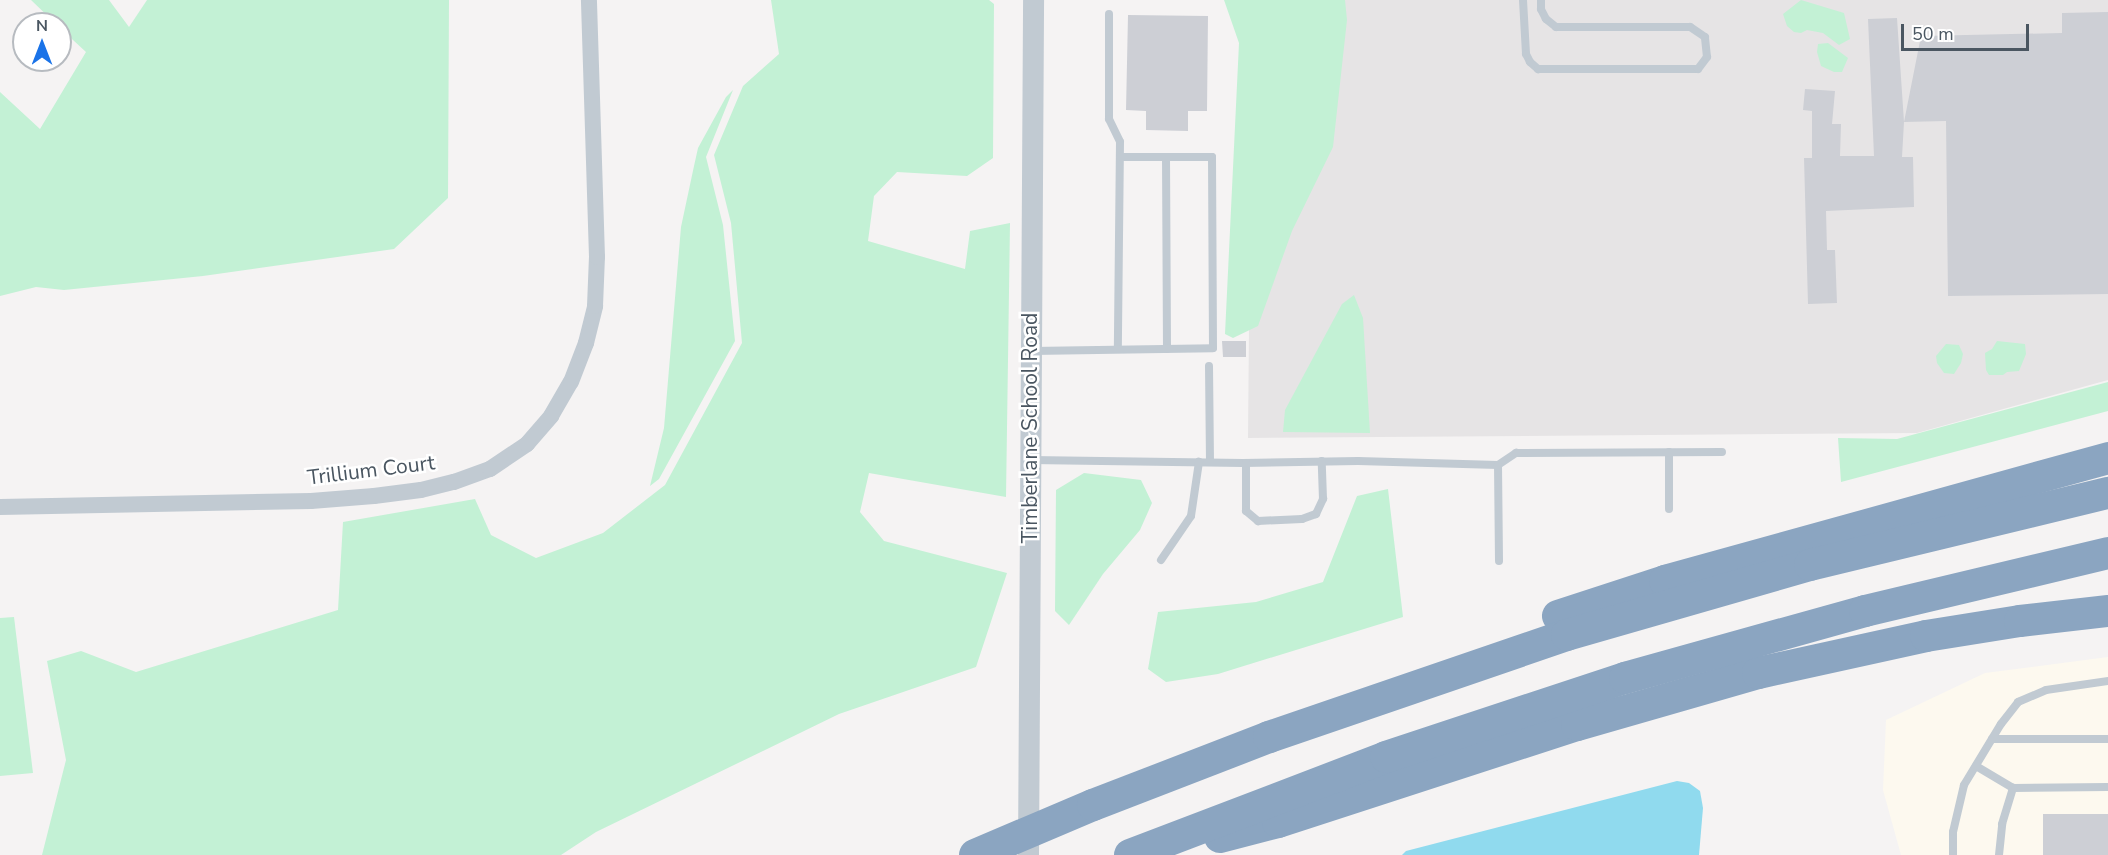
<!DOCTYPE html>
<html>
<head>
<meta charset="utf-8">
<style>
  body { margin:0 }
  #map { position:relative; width:2108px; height:855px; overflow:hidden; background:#f5f3f3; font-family:"Nunito Sans",sans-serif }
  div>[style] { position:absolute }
  .commercial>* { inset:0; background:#fdf9ef }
  .education>* { inset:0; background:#e6e4e5 }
  .green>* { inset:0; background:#c3f1d5 }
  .water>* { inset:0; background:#90daee }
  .building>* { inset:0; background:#cdcfd5 }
  .service>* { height:8px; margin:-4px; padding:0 4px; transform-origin:4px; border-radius:4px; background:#c1cad2 }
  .minor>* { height:16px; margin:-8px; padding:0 8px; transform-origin:8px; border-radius:8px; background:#c1cad2 }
  .tertiary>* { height:21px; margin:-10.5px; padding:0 10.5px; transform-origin:10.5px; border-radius:10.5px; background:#c1cad2 }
  .motorway>* { height:32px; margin:-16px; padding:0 16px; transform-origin:16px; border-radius:16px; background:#8ba5c1 }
  span { translate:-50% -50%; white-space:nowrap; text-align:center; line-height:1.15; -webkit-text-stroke:5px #fff; paint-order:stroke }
  .street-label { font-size:21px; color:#4a5661 }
  .north { position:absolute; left:12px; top:12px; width:60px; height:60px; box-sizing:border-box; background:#fff; border:2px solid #b7bbc0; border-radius:50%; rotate:0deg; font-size:16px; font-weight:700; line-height:24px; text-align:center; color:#4a5661 }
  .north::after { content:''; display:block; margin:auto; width:21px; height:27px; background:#1a73e8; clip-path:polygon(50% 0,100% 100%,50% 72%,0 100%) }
  .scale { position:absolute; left:1901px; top:24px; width:128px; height:27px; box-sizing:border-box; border:3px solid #4a5661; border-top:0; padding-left:8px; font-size:18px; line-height:21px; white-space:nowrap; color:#4a5661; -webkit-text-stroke:4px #fff; paint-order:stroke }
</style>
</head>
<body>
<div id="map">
  <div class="commercial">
    <i style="clip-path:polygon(2108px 657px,2108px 855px,1901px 855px,1883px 790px,1886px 720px,1985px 673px)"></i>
  </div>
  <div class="education">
    <i style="clip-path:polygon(1252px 0,2108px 0,2108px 380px,1917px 433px,1248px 438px)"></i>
  </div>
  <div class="green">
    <i style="clip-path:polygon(31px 0,109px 0,129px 27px,147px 0,449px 0,448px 198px,394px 249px,203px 276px,64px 290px,36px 287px,0 296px,0 92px,40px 129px,86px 52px,60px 28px,60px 24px,56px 24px)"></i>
    <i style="clip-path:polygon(771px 0,989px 0,994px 4px,993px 158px,967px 176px,897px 172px,874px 196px,868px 241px,965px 269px,970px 231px,1010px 223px,1006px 497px,869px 473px,860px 512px,884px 541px,1007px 573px,976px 667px,839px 714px,596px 832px,561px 855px,42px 855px,66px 760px,47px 661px,81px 651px,136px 672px,338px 610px,343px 522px,475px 499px,491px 535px,536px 558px,603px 533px,665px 485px,742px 343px,731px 223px,714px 155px,743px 86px,779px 54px)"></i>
    <i style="clip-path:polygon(1224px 0,1345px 0,1347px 20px,1333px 147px,1292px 231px,1258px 326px,1233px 338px,1225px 334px,1239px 43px)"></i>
    <i style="clip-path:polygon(1801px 0,1844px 13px,1850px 39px,1839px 45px,1823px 33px,1807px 30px,1801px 33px,1794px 32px,1787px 26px,1783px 14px)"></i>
    <i style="clip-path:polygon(1828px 43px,1848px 58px,1842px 72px,1834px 72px,1821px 66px,1817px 52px,1818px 44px)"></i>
    <i style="clip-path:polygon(733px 90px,706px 157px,723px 225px,735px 341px,659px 479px,650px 486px,664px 428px,681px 227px,694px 166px,698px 148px,726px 97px)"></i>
    <i style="clip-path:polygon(1354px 295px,1363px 318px,1370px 433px,1283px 432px,1285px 410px,1342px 304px)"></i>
    <i style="clip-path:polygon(1997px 341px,2025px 344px,2026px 354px,2019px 371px,2007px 372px,2003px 375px,1989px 375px,1986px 370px,1985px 353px,1992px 349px)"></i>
    <i style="clip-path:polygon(1946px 344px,1959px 345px,1963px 354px,1961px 363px,1954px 374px,1944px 373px,1937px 363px,1936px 356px)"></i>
    <i style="clip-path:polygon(2108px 382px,2108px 411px,1841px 482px,1838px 438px,1897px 439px)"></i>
    <i style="clip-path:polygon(1084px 473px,1141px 480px,1152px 503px,1140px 530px,1103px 574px,1069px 625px,1055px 611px,1056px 490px)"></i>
    <i style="clip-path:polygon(1388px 489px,1403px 617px,1218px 674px,1166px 682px,1148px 669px,1158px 612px,1256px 602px,1323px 582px,1357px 496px)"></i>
    <i style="clip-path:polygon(14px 617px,33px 773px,0 776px,0 618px)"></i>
  </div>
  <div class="water">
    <i style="clip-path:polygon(1677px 781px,1689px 783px,1700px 791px,1703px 808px,1699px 855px,1402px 855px,1406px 851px)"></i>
  </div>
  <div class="building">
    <i style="clip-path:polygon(2108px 12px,2108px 294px,1948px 296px,1946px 121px,1904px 122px,1921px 36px,2062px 33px,2062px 13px)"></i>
    <i style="clip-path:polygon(1128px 15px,1208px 16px,1207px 111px,1188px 111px,1188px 131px,1146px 130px,1146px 111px,1126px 110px)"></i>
    <i style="clip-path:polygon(1897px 18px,1904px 122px,1902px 157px,1913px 157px,1914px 207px,1826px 211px,1827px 250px,1835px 250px,1837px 303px,1808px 304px,1804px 158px,1812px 158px,1812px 111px,1803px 110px,1805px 89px,1835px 91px,1832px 124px,1841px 124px,1840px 156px,1874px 156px,1868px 19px)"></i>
    <i style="clip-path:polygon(1222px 341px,1246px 341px,1246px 357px,1223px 357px)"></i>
    <i style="clip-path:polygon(2043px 814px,2108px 814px,2108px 855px,2043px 855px)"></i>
  </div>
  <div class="service">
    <i style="left:1523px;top:0;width:54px;rotate:86.8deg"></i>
    <i style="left:1526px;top:54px;width:9px;rotate:63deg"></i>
    <i style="left:1530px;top:62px;width:11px;rotate:41deg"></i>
    <i style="left:1538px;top:69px;width:160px"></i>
    <i style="left:1698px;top:69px;width:15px;rotate:-53deg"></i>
    <i style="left:1707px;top:57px;width:20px;rotate:-96deg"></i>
    <i style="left:1705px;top:37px;width:18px;rotate:-146deg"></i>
    <i style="left:1690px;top:27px;width:134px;rotate:180deg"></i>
    <i style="left:1556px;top:27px;width:13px;rotate:-141deg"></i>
    <i style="left:1546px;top:19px;width:11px;rotate:-117deg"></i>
    <i style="left:1541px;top:9px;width:9px;rotate:-90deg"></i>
    <i style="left:1109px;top:14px;width:105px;rotate:90deg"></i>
    <i style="left:1109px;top:119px;width:25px;rotate:64deg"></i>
    <i style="left:1120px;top:142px;width:207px;rotate:90.6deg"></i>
    <i style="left:1166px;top:157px;width:192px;rotate:89.7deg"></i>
    <i style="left:1032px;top:351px;width:181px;rotate:-0.9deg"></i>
    <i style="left:1213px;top:348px;width:191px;rotate:-90.3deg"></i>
    <i style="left:1212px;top:157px;width:92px;rotate:180deg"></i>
    <i style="left:1209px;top:366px;width:96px;rotate:89.4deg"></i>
    <i style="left:1669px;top:452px;width:57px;rotate:90deg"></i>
    <i style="left:1031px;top:460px;width:212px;rotate:0.8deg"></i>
    <i style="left:1243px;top:463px;width:115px;rotate:-1deg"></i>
    <i style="left:1358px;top:461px;width:140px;rotate:1.6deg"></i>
    <i style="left:1498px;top:465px;width:22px;rotate:-34deg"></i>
    <i style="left:1516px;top:453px;width:206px;rotate:-0.3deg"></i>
    <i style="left:1246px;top:463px;width:48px;rotate:90deg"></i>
    <i style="left:1246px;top:511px;width:16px;rotate:40deg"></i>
    <i style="left:1258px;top:521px;width:44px;rotate:-2.6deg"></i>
    <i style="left:1302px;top:519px;width:15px;rotate:-20deg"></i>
    <i style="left:1316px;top:514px;width:17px;rotate:-65deg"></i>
    <i style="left:1323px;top:499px;width:38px;rotate:-92deg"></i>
    <i style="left:1498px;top:465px;width:96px;rotate:89.4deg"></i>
    <i style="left:1161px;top:560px;width:53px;rotate:-55.7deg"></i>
    <i style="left:1191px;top:516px;width:55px;rotate:-81.6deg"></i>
    <i style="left:1992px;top:739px;width:116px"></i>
    <i style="left:1976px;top:766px;width:43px;rotate:30.7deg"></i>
    <i style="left:1953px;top:855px;width:23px;rotate:-90deg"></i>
    <i style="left:1953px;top:832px;width:48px;rotate:-76.8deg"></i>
    <i style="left:1964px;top:785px;width:71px;rotate:-58.8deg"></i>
    <i style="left:2001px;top:724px;width:28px;rotate:-52deg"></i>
    <i style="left:2018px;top:702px;width:30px;rotate:-23deg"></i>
    <i style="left:2046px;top:690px;width:63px;rotate:-8.3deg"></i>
    <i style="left:1999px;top:855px;width:31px;rotate:-84deg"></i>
    <i style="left:2002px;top:824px;width:38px;rotate:-73deg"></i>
    <i style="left:2013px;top:788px;width:95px;rotate:-0.6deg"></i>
  </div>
  <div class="minor">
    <i style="left:0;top:507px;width:311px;rotate:-1.1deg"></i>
    <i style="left:311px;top:501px;width:63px;rotate:-4.5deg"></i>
    <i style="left:374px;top:496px;width:47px;rotate:-7.3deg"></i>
    <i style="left:421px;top:490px;width:34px;rotate:-14deg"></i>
    <i style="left:454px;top:482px;width:38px;rotate:-20deg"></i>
    <i style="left:490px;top:469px;width:45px;rotate:-34deg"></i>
    <i style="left:527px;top:444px;width:37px;rotate:-49deg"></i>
    <i style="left:551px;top:416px;width:39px;rotate:-60deg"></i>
    <i style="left:571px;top:382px;width:42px;rotate:-69deg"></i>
    <i style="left:586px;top:343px;width:38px;rotate:-76deg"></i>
    <i style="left:595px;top:306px;width:49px;rotate:-87.7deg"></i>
    <i style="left:597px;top:257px;width:257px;rotate:-91.8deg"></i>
  </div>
  <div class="tertiary">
    <i style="left:1028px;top:855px;width:855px;rotate:-89.66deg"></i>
  </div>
  <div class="motorway">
    <i style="left:1558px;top:616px;width:113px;rotate:-18.1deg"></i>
    <i style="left:1665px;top:581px;width:460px;rotate:-15.5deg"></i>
    <i style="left:1220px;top:837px;width:60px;rotate:-14.5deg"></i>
    <i style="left:1278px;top:822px;width:314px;rotate:-18deg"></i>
    <i style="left:1577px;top:725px;width:188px;rotate:-16deg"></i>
    <i style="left:1758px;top:673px;width:172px;rotate:-12.4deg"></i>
    <i style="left:1926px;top:636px;width:95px;rotate:-9.1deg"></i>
    <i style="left:2020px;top:621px;width:89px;rotate:-6.5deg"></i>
    <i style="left:975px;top:855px;width:128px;rotate:-23deg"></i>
    <i style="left:1093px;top:805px;width:189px;rotate:-21.1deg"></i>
    <i style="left:1269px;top:737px;width:315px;rotate:-18.9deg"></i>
    <i style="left:1567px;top:635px;width:253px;rotate:-16.1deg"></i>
    <i style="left:1810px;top:565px;width:307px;rotate:-13.6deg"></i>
    <i style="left:1130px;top:855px;width:274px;rotate:-20.9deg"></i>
    <i style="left:1386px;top:757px;width:252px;rotate:-18.3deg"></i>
    <i style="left:1625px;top:678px;width:249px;rotate:-15.6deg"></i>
    <i style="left:1865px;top:611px;width:250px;rotate:-13.4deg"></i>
  </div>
  <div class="street-label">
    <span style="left:1030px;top:428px;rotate:-90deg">Timberlane School Road</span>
    <span style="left:371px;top:470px;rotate:-7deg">Trillium Court</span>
  </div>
  <div class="north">N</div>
  <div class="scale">50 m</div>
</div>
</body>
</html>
